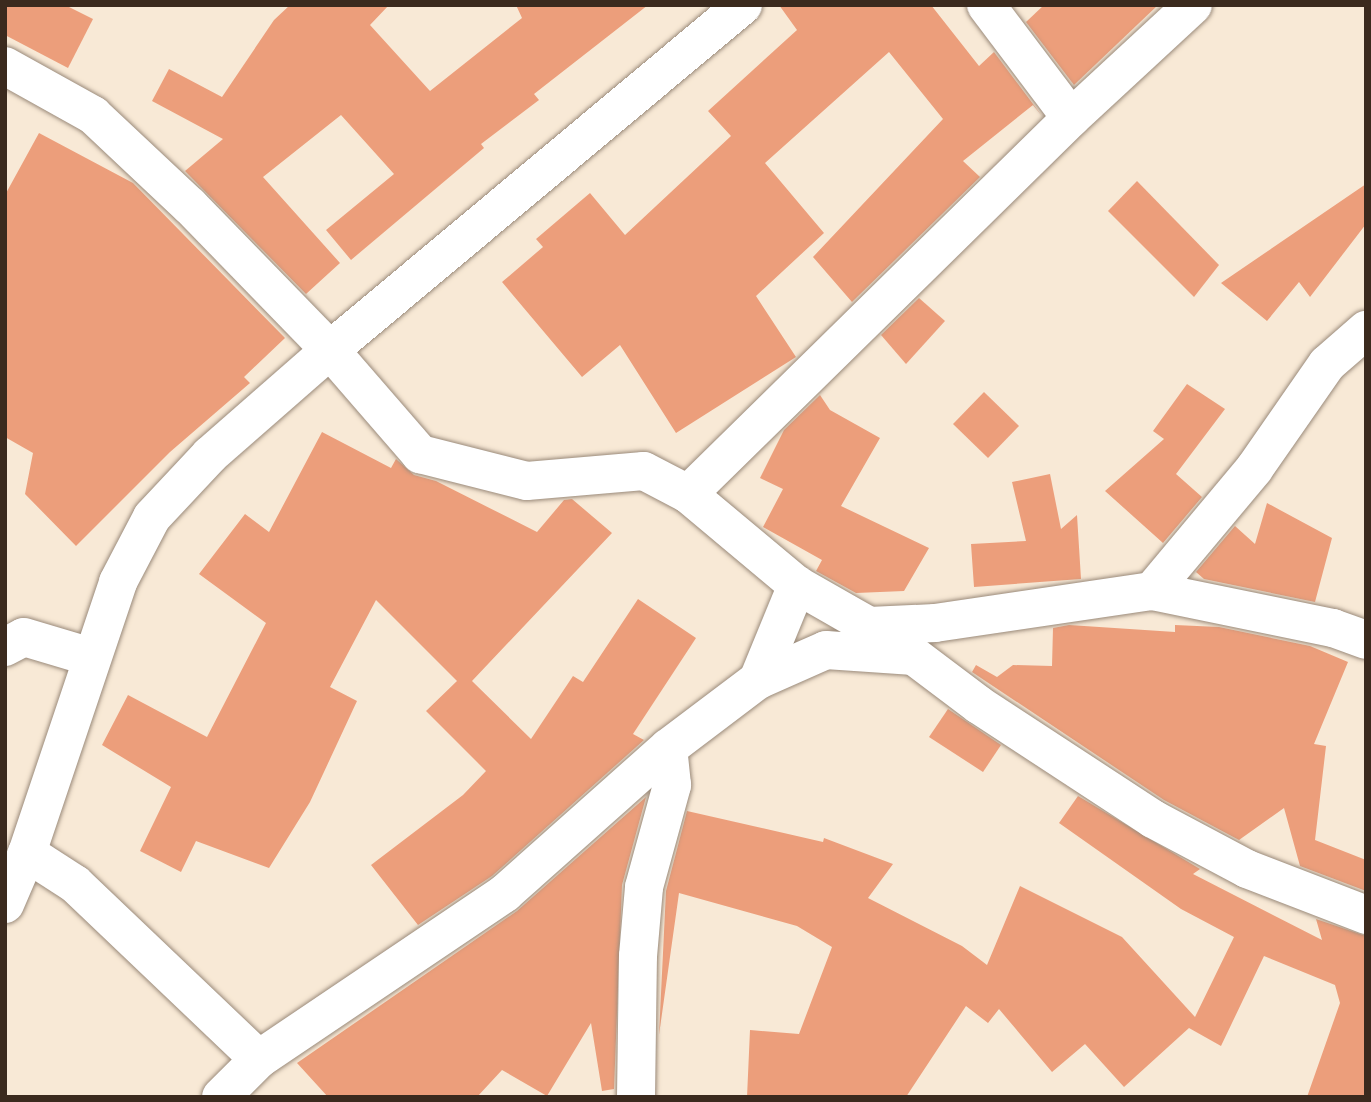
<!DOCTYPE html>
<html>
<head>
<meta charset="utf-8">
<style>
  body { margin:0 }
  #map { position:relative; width:1371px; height:1102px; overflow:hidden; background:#f8e9d6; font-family:"Old Standard TT",serif }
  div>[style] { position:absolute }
  .building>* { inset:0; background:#ec9e7b }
  .roads { filter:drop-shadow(0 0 2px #9a8a7a) drop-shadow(0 0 2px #9a8a7a) }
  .street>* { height:38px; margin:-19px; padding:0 19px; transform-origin:19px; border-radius:19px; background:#fff }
  .secondary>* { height:38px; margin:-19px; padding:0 19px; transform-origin:19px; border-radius:19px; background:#fff }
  span { translate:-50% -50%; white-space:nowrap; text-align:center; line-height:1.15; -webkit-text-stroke:5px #fdfcf7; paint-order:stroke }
  .frame { position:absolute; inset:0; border:7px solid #3b2a1e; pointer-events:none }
</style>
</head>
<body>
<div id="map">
  <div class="building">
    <i style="clip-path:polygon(5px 5px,65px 5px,93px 19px,68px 68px,5px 35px)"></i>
    <i style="clip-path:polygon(290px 5px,389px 5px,370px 25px,430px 91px,522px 18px,516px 5px,648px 5px,534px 94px,539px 100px,481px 144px,484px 148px,351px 260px,326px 230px,394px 174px,341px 115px,263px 177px,340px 263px,306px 294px,185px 171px,223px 139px,152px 101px,169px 69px,222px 97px,274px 20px)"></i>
    <i style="clip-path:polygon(779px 5px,931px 5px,979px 66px,994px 52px,1042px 116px,1033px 105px,963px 161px,980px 177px,852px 302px,813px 257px,943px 119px,889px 52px,765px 163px,824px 233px,756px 296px,796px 357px,676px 433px,620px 345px,582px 377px,502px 282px,543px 247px,536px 239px,590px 193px,625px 235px,731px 136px,708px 111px,797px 30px)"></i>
    <i style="clip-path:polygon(1044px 5px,1158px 5px,1074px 85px,1026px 22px)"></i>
    <i style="clip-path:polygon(39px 133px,133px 183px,285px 338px,244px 377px,250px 383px,170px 452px,76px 546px,25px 494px,33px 453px,5px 437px,5px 195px)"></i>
    <i style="clip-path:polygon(1137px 181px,1219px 265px,1194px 297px,1108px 211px)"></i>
    <i style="clip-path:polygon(1366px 184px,1366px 224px,1310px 297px,1299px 282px,1267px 321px,1221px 283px)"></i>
    <i style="clip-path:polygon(919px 298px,945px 321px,906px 364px,881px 335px)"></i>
    <i style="clip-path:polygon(1187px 384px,1225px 409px,1176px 474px,1202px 497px,1163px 543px,1105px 491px,1164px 439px,1153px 431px)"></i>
    <i style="clip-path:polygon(984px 392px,1019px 426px,988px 458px,953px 424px)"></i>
    <i style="clip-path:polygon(820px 395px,830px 410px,880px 438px,841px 506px,929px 548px,904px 591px,856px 593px,816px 571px,822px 560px,763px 527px,783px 489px,760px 478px,784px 430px)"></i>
    <i style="clip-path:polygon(322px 432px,391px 468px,396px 459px,414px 475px,436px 481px,537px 532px,564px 500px,572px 499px,612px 533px,472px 681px,531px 739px,573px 676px,583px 682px,638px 599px,696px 638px,633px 734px,644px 740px,492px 876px,418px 925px,371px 865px,463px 795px,486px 771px,426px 711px,457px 681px,376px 600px,330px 687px,357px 701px,310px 802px,269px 868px,196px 841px,181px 872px,140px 851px,171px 787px,102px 745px,128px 695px,207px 737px,266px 623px,199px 574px,245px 514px,269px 532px)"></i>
    <i style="clip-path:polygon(1050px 474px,1061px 529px,1077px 515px,1081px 579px,974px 587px,971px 544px,1026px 541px,1012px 482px)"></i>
    <i style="clip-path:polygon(1267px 503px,1332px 538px,1315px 602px,1204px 579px,1196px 572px,1235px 526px,1255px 544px)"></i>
    <i style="clip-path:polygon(1069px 625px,1175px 632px,1175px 625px,1219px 627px,1310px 646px,1348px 662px,1314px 744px,1326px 746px,1315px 840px,1366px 860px,1366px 891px,1300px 866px,1284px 808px,1239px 840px,1164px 800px,972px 672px,976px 665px,997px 677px,1013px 665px,1052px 666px,1053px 628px)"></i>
    <i style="clip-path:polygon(948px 709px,1001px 745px,983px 772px,929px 737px)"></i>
    <i style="clip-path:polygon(1078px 796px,1200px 869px,1193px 874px,1322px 940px,1316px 919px,1366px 936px,1366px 1097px,1307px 1097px,1340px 1003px,1335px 985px,1264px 956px,1221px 1046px,1189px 1028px,1124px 1087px,1085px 1044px,1052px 1072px,999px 1009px,988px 1023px,966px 1006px,906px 1097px,747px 1097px,750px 1030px,799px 1034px,832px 947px,797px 926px,679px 893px,659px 1035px,666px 891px,687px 811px,823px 842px,824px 838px,893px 864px,868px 898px,962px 946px,987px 965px,1020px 886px,1122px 937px,1195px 1017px,1234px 937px,1181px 909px,1059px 823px)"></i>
    <i style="clip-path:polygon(646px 797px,622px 885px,614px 1089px,602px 1091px,591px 1023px,547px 1096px,502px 1070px,477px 1097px,328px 1097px,297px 1063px,517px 911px)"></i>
  </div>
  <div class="roads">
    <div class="street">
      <i style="left:986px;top:5px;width:141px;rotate:53deg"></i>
      <i style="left:5px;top:66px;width:101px;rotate:29.1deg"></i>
      <i style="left:93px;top:115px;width:133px;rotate:43.2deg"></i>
      <i style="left:190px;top:206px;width:201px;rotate:45.8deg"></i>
      <i style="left:330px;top:350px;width:138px;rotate:49.1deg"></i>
      <i style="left:420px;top:454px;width:110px;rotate:14.2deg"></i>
      <i style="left:527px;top:481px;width:117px;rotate:-4.9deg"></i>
      <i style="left:644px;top:471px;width:50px;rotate:27.6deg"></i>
      <i style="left:688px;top:494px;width:142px;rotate:39.9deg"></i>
      <i style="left:797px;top:585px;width:83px;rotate:29.7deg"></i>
      <i style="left:869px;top:626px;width:66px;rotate:-2.6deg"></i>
      <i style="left:935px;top:623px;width:219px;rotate:-8.4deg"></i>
      <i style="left:1152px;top:591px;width:185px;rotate:11.6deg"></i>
      <i style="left:1333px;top:628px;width:35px;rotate:20deg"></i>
      <i style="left:688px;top:494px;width:537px;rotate:-44.47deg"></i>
      <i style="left:1071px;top:118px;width:166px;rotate:-42.8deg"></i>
      <i style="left:1152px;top:591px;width:159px;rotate:-50.1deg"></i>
      <i style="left:1254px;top:469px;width:128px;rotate:-55.2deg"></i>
      <i style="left:1327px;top:364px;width:52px;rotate:-41.1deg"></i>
      <i style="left:5px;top:647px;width:21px;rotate:-28deg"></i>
      <i style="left:24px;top:637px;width:70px;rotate:16.6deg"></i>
      <i style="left:758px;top:680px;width:103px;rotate:-67.7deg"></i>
      <i style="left:27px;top:853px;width:57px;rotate:32.9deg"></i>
      <i style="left:75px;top:884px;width:254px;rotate:43.6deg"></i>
      <i style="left:221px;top:1097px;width:54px;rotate:-45deg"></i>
      <i style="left:259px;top:1059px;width:297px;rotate:-34deg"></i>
      <i style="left:505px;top:893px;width:218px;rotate:-41.7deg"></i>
      <i style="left:668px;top:748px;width:113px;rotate:-37.1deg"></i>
      <i style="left:758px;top:680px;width:74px;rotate:-23.8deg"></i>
      <i style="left:826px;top:650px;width:88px;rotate:3.9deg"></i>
      <i style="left:914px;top:656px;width:81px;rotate:37deg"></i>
      <i style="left:979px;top:705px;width:208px;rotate:33.2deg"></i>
      <i style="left:1153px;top:819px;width:106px;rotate:28deg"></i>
      <i style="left:1247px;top:869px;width:128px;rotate:21.1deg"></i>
      <i style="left:636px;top:1097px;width:141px;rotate:-89.2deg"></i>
      <i style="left:638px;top:956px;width:69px;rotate:-85deg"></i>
      <i style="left:644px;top:887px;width:106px;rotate:-74.6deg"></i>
      <i style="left:672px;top:785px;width:37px;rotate:-96deg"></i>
    </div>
    <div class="secondary">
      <i style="left:5px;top:904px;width:56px;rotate:-66.7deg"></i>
      <i style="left:27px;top:853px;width:286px;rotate:-71.4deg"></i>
      <i style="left:118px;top:582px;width:73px;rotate:-62.4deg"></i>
      <i style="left:152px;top:517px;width:85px;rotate:-46.9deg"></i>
      <i style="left:210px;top:455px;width:159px;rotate:-41.2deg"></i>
      <i style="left:330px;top:350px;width:538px;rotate:-39.87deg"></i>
    </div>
  </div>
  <div class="frame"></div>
</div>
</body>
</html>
